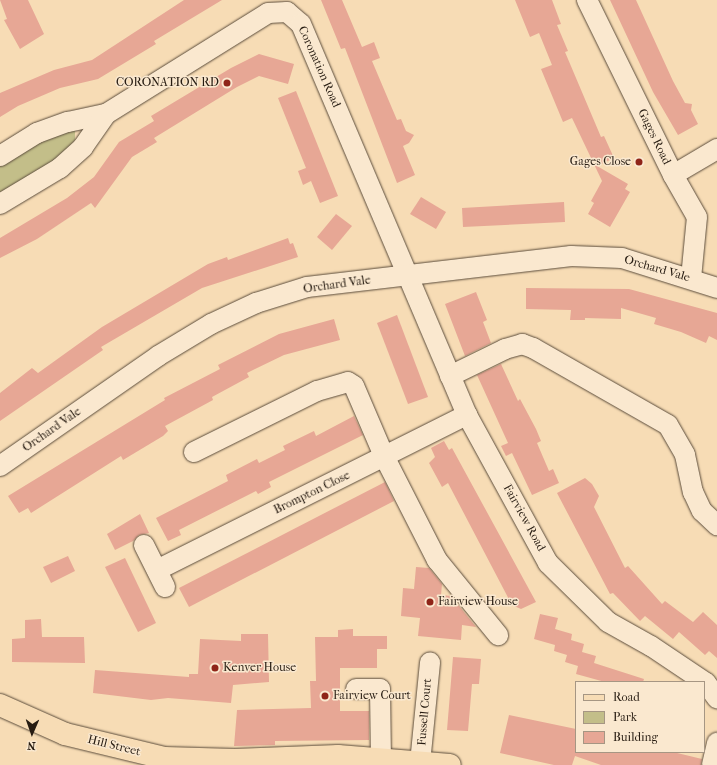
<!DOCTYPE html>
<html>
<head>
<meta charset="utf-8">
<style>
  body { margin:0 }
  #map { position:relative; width:717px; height:765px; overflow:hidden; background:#f7dcb5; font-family:"IM FELL French Canon",serif }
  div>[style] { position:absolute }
  .green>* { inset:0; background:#c3be89 }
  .building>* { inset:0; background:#e7a795 }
  .roads { filter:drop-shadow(0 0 1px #5b4c3b) drop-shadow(0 0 1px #5b4c3b) }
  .minor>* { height:20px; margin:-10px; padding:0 10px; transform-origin:10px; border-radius:10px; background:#fae8cf }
  .major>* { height:22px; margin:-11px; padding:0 11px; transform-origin:11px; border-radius:11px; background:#f7dcb5 }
  .dots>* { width:11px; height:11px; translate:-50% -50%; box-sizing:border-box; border:2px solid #fae8cf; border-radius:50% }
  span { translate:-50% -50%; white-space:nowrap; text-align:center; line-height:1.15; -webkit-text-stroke:3px #fae8cf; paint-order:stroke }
  .street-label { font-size:12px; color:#271c12 }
  .poi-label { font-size:12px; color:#271c12 }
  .right { translate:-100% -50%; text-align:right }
  .left { translate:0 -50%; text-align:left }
  .legend { position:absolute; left:575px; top:681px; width:130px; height:72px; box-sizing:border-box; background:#fae8cf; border:1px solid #a69683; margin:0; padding:5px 7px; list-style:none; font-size:12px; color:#271c12 }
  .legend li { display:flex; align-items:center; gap:8px; height:20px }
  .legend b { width:20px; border:1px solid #a69683 }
  .north { position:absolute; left:12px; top:713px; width:40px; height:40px; -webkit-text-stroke:3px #fae8cf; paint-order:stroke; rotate:182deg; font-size:11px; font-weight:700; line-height:16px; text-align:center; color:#271c12 }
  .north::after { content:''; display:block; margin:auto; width:14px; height:18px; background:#271c12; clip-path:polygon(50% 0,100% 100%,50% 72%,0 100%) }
</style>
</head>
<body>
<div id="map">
  <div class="green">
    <i style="clip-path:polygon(69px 130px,75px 131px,75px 140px,55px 162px,0 196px,0 164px,48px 137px)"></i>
  </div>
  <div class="building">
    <i style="clip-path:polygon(0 0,28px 0,44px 34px,20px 49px,4px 20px,7px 19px)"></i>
    <i style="clip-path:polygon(184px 0,222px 0,154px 41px,156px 44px,98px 79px,60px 88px,18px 106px,0 117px,0 93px,54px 70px,92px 60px)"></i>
    <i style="clip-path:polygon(321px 0,342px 0,362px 47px,374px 42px,380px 58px,372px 61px,397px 120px,401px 119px,406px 131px,414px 135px,409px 143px,403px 146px,415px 175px,397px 183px,345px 48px,341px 49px)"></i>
    <i style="clip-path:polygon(515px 0,552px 0,561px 24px,557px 25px,568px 51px,565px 52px,601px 137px,604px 136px,614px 158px,597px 166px,628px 184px,625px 189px,630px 192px,610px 227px,588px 214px,594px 203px,591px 201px,602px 181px,572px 118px,563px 122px,541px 69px,552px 65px,539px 33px,530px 37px)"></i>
    <i style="clip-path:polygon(610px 0,636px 0,673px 81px,685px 103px,692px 104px,691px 110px,698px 124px,678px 135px,653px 92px)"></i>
    <i style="clip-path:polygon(259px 54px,294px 64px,288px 84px,259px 76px,237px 87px,154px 138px,157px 142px,132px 157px,95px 208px,91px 203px,37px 239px,0 258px,0 238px,67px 198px,94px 177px,119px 142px,154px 121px,151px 116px,231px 68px)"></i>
    <i style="clip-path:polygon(296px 91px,338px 196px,320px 203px,311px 181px,303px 185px,298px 171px,306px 168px,278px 98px)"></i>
    <i style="clip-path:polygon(421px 197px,446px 212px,436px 229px,410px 214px)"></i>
    <i style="clip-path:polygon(564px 202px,565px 222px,463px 227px,462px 208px)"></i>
    <i style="clip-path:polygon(336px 214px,352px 226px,332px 250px,317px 237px)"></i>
    <i style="clip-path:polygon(288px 238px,290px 244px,293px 243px,298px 257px,202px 288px,101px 347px,103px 350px,0 421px,0 393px,32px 368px,38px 373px,102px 327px,208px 264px,227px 257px,228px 260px)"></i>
    <i style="clip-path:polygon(526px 288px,629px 289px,717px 313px,717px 340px,709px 336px,706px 343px,681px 332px,654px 324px,656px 318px,621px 308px,621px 319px,585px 318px,585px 320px,570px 320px,571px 310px,526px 309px)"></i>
    <i style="clip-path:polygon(476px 292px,487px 320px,483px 322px,491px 343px,465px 356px,445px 304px)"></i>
    <i style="clip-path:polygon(397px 315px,428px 397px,408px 404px,377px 323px)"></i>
    <i style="clip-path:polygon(334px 319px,340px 340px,284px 355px,247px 373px,249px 377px,212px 397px,213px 400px,165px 426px,168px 431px,163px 436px,123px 460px,121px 456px,31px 513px,28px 508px,19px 513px,8px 496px,165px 400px,164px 398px,220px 369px,218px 365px,279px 334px)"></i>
    <i style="clip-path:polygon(501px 364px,518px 401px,520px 399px,536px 429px,541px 441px,537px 443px,549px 471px,553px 469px,559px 483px,532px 495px,512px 453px,506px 456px,501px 446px,508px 443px,477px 375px)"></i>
    <i style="clip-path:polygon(354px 416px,363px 435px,269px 482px,271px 487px,258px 494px,256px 491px,179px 530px,181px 535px,168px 541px,156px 518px,228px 481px,226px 475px,257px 459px,259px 463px,285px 450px,283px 446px,314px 431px,316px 436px)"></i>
    <i style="clip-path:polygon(444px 441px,449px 450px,452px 448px,536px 602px,521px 609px,512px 605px,448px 483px,442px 487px,429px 463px,435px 457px,431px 448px)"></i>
    <i style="clip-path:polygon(585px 478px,592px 484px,599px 496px,594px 507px,625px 568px,628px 566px,662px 604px,665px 601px,693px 622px,703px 612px,717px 625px,717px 658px,709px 651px,705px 655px,679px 632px,673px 639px,645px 616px,640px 621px,613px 593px,610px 594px,557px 493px)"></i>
    <i style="clip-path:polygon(385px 482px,394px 501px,189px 607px,179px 588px)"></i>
    <i style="clip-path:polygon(140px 514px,149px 533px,139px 535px,133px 541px,115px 550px,107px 534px)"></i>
    <i style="clip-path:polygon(68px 556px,75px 571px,51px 583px,43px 567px)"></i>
    <i style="clip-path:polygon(125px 558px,156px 623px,138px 632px,105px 567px)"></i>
    <i style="clip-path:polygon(416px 567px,429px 568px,442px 584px,441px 595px,451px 596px,476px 627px,462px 625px,461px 640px,418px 636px,420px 618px,401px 616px,403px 588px,414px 589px)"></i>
    <i style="clip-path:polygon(540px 614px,558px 618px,555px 629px,572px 634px,571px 640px,584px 644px,582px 652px,596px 656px,594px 663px,644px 679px,643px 682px,605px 682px,576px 674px,578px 666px,565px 662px,567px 655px,554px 651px,555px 645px,534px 639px)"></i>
    <i style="clip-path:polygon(41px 619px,42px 637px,84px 637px,85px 663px,12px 662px,12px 639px,25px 638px,25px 620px)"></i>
    <i style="clip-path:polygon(353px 629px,353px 636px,387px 636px,387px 649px,377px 649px,377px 668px,340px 668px,340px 711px,369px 711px,369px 740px,275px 741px,275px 745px,234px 746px,237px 710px,311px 708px,310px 681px,316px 681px,315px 637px,338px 637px,338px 630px)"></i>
    <i style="clip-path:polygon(241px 634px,268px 634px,269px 682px,233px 685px,231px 703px,168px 698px,151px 700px,93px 693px,95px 670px,189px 677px,189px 674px,198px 674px,200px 639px,241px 641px)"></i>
    <i style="clip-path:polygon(453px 657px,481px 659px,479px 684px,472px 684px,468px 731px,447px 730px)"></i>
    <i style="clip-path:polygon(509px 715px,576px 729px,576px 752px,673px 752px,702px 759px,701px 765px,601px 765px,575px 756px,572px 765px,554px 765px,500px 753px)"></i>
  </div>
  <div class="roads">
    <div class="minor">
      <i style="left:587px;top:0;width:195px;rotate:63.8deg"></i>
      <i style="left:673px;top:175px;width:48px;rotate:60.3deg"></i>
      <i style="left:697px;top:217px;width:61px;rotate:95.6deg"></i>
      <i style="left:0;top:156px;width:44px;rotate:-31.9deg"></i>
      <i style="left:37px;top:133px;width:33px;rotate:-20deg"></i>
      <i style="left:68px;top:122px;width:39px;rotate:-12deg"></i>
      <i style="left:106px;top:114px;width:191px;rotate:-31.9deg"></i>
      <i style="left:268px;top:13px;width:19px;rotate:-3deg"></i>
      <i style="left:287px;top:12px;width:18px;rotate:41deg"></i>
      <i style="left:301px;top:24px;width:425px;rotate:67deg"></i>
      <i style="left:467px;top:415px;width:169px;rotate:61.3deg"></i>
      <i style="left:548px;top:563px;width:84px;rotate:44.5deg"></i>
      <i style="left:608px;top:622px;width:49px;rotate:29.2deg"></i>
      <i style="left:651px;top:646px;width:66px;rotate:33.9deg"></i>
      <i style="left:706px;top:683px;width:19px;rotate:54deg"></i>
      <i style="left:673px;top:175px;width:51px;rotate:-30.6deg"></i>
      <i style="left:0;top:204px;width:70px;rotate:-31deg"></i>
      <i style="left:60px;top:168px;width:31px;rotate:-42deg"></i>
      <i style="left:83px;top:147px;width:40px;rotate:-55.1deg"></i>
      <i style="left:450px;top:376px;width:61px;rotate:-26.1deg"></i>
      <i style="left:505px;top:349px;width:18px;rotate:-16deg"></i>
      <i style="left:522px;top:344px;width:12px;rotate:20deg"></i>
      <i style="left:533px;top:348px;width:155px;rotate:29.7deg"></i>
      <i style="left:668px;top:425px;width:34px;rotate:60deg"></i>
      <i style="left:685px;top:455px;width:38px;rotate:78deg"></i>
      <i style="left:693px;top:492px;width:21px;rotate:65deg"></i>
      <i style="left:702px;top:511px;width:21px;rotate:43deg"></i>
      <i style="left:194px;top:452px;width:137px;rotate:-26.4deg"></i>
      <i style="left:317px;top:391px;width:32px;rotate:-16deg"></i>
      <i style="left:348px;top:382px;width:7px;rotate:34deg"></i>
      <i style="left:354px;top:386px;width:76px;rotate:66.8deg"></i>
      <i style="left:384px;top:456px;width:117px;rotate:63deg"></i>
      <i style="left:437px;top:560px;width:97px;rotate:50.9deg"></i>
      <i style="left:0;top:466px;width:193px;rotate:-34.8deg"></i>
      <i style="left:158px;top:356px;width:62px;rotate:-31.1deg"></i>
      <i style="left:211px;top:324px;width:50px;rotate:-25deg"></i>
      <i style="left:256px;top:303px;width:53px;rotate:-17.4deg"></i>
      <i style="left:307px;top:287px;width:266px;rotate:-6.7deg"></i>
      <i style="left:571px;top:256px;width:51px;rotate:2.2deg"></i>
      <i style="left:622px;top:258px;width:100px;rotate:17.5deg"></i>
      <i style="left:144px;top:545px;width:47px;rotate:63.4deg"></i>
      <i style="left:157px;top:570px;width:347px;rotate:-26.6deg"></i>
      <i style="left:356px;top:689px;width:24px"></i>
      <i style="left:380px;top:689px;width:70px;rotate:89.2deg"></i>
      <i style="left:420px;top:763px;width:101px;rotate:-84.3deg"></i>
      <i style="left:712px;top:765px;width:23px;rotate:-77deg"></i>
    </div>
    <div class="major">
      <i style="left:0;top:705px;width:71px;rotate:24deg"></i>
      <i style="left:65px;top:734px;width:102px;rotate:13.6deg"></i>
      <i style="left:164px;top:758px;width:71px;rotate:1.6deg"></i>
      <i style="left:235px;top:760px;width:103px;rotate:-2.2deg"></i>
      <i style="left:338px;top:756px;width:112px;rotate:4.6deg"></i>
    </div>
  </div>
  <div class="dots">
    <i style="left:227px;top:83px;background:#8f2418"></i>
    <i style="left:639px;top:162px;background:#8f2418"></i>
    <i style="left:430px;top:602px;background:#8f2418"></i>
    <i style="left:215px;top:668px;background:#8f2418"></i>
    <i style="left:325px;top:696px;background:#8f2418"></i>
  </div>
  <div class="street-label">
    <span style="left:319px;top:67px;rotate:66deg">Coronation Road</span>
    <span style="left:654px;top:137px;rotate:64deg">Gages Road</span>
    <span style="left:657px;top:269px;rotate:16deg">Orchard Vale</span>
    <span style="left:337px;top:285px;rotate:-8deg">Orchard Vale</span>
    <span style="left:52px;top:430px;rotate:-35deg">Orchard Vale</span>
    <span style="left:312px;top:493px;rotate:-26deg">Brompton Close</span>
    <span style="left:524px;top:518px;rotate:61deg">Fairview Road</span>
    <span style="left:425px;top:712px;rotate:-85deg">Fussell Court</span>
    <span style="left:114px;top:746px;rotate:14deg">Hill Street</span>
  </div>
  <div class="poi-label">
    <span class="right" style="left:219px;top:83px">CORONATION RD</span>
    <span class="right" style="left:631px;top:162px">Gages Close</span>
    <span class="left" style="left:438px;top:602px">Fairview House</span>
    <span class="left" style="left:223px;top:668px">Kenver House</span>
    <span class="left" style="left:333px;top:696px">Fairview Court</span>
  </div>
  <ul class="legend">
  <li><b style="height:5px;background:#f7dcb5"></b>Road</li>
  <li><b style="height:11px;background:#c3be89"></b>Park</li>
  <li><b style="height:11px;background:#e7a795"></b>Building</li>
  </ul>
  <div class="north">N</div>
</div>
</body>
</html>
